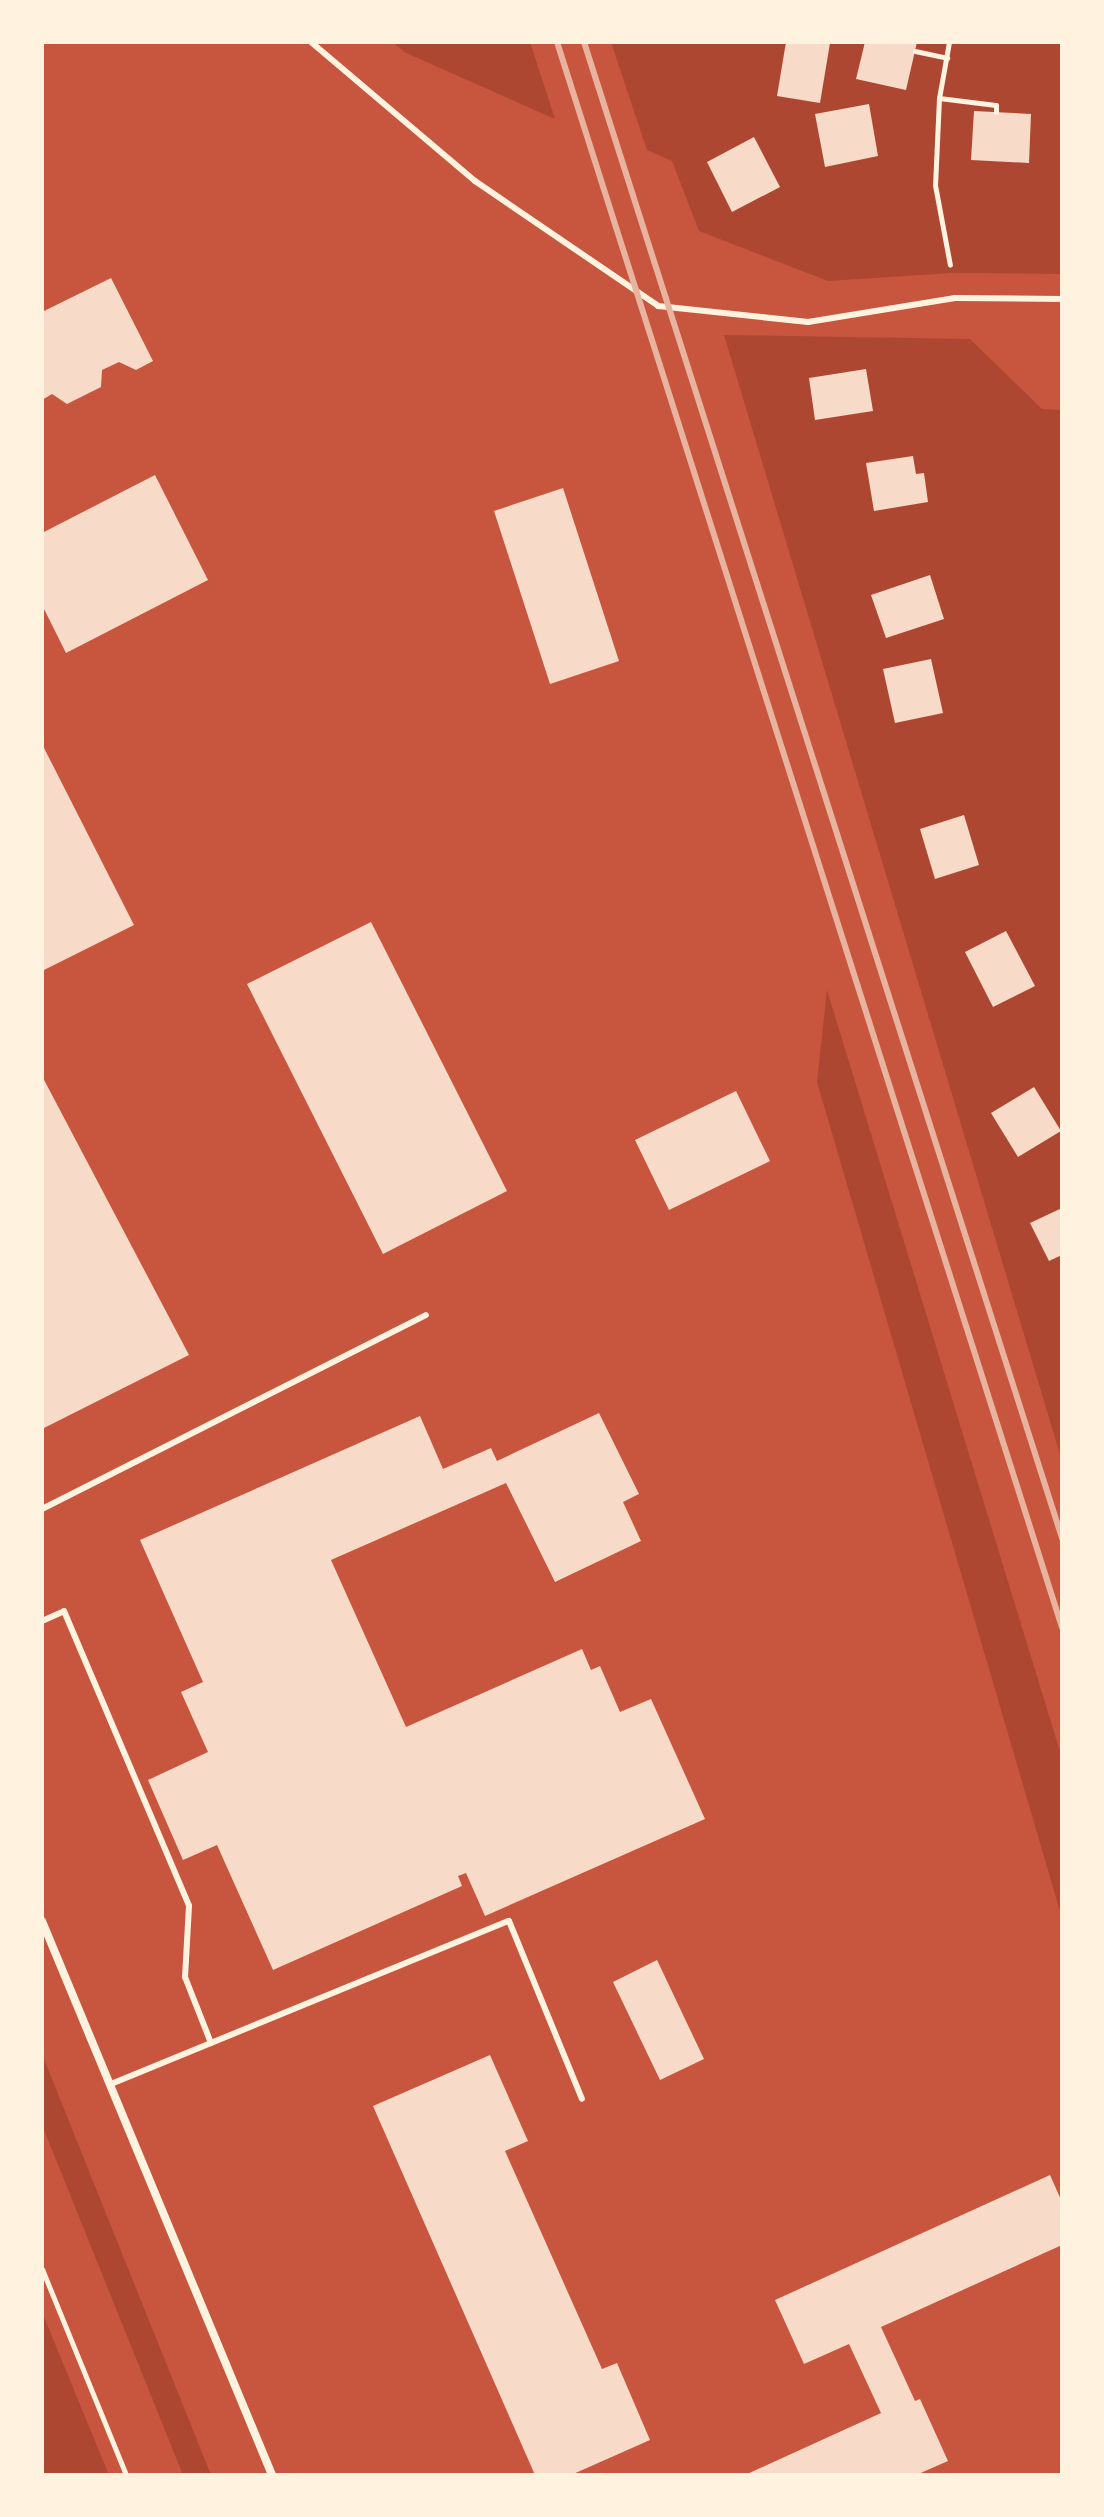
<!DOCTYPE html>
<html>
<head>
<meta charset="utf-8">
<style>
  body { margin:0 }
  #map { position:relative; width:1104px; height:2517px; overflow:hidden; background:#c8553d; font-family:Ubuntu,sans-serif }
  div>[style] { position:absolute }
  .green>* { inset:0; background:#ae4732 }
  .building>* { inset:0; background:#f7dbc8 }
  .path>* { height:5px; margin:-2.5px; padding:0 2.5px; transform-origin:2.5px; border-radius:2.5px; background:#fff3e0 }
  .service>* { height:6px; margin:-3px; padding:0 3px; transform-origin:3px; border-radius:3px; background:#fff3e0 }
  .minor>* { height:8px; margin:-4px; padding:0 4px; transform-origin:4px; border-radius:4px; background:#fff3e0 }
  .rail>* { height:6px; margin:-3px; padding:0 3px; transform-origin:3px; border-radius:3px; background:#e9b49f }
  span { translate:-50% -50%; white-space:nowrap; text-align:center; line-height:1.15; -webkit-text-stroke:8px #fff3e0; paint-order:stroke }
  .frame { position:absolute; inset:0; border:44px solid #fff3e0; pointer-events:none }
</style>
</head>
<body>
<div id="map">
  <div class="green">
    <i style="clip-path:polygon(392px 42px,530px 42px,555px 119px,406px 53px)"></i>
    <i style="clip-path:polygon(611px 42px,1062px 42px,1062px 274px,952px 273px,828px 281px,699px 231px,672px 161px,647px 150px)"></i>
    <i style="clip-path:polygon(724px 335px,970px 339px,1042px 409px,1062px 410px,1062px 1461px)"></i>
    <i style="clip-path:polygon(827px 990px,1062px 1758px,1062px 1918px,817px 1082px)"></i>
    <i style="clip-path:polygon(42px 2054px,211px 2475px,183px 2475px,42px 2125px)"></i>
    <i style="clip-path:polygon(42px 2312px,109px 2475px,42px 2475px)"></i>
  </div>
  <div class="building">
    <i style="clip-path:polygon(786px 42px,830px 43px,820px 103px,777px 96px)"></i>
    <i style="clip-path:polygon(865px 42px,917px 42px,906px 90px,856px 79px)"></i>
    <i style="clip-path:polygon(869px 104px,878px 156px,825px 167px,815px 114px)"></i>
    <i style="clip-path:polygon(974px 111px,1031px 114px,1029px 163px,971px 160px)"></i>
    <i style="clip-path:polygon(754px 137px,780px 187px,732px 212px,707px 162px)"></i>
    <i style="clip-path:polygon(111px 278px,153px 361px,136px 370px,119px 362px,102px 370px,101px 387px,67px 404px,52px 394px,42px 400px,42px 312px)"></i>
    <i style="clip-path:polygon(866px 369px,873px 411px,815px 420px,809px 378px)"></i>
    <i style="clip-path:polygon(913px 456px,916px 474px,924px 473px,928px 502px,874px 511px,866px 463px)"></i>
    <i style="clip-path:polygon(155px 475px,208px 580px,66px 653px,42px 605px,42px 533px)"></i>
    <i style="clip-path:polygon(563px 488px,619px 661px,550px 684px,494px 511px)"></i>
    <i style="clip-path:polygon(930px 575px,944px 619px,886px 638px,871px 595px)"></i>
    <i style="clip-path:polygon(931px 659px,943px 713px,895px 723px,883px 669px)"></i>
    <i style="clip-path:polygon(42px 744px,134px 925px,42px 971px)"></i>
    <i style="clip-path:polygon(964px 815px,979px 865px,935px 879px,920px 829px)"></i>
    <i style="clip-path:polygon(371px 922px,507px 1191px,383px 1254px,247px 984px)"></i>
    <i style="clip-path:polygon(1006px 931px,1035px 986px,993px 1007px,965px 952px)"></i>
    <i style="clip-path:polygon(42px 1076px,189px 1355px,42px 1429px)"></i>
    <i style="clip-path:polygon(1034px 1087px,1061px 1131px,1018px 1157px,991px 1113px)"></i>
    <i style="clip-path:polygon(736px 1091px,770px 1161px,669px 1210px,635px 1140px)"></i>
    <i style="clip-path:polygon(1062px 1208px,1062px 1255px,1049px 1261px,1030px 1223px)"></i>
    <i style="clip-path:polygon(599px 1413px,639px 1494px,623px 1502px,641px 1541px,555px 1582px,506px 1483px,331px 1560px,406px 1727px,582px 1649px,591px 1670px,600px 1666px,620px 1712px,651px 1699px,705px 1819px,485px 1916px,466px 1873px,458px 1876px,462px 1886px,273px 1970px,217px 1845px,183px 1860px,148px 1780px,208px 1752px,181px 1692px,203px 1682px,140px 1540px,420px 1416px,443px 1469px,491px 1448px,497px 1461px)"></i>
    <i style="clip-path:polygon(657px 1960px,704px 2059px,660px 2080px,613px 1982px)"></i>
    <i style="clip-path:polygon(490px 2055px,528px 2141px,505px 2151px,602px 2369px,617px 2363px,650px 2440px,571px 2475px,535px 2475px,373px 2106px)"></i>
    <i style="clip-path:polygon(1050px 2175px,1062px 2202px,1062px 2245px,881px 2327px,915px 2401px,920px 2399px,948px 2461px,916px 2475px,745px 2475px,881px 2413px,849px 2344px,804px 2364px,775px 2300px)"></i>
  </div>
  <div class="path">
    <i style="left:949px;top:42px;width:57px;rotate:100.1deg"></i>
    <i style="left:939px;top:98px;width:87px;rotate:92.6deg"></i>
    <i style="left:935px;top:185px;width:81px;rotate:79.4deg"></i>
    <i style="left:915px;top:51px;width:33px;rotate:12deg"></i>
    <i style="left:939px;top:98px;width:57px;rotate:7deg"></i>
    <i style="left:996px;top:105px;width:7px;rotate:90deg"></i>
    <i style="left:42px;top:2269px;width:222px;rotate:67.8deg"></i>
  </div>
  <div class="service">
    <i style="left:311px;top:42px;width:215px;rotate:40.3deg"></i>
    <i style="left:475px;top:181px;width:222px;rotate:34.3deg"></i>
    <i style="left:658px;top:306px;width:151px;rotate:6.1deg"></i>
    <i style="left:808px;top:322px;width:149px;rotate:-9.3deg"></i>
    <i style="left:955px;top:298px;width:107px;rotate:0.5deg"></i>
    <i style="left:42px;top:1509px;width:430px;rotate:-26.8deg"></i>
    <i style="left:42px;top:1621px;width:24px;rotate:-24deg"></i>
    <i style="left:64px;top:1611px;width:320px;rotate:67deg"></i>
    <i style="left:189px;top:1906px;width:71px;rotate:93.2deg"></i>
    <i style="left:185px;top:1977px;width:71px;rotate:68.5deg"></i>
    <i style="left:111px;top:2084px;width:430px;rotate:-22.3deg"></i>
    <i style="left:509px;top:1921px;width:192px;rotate:67.7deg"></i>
  </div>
  <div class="minor">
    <i style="left:42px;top:1921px;width:600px;rotate:67.45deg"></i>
  </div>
  <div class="rail">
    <i style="left:557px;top:42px;width:1664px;rotate:72.33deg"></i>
    <i style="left:584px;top:42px;width:1571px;rotate:72.28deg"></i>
  </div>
  <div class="frame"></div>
</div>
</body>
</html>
